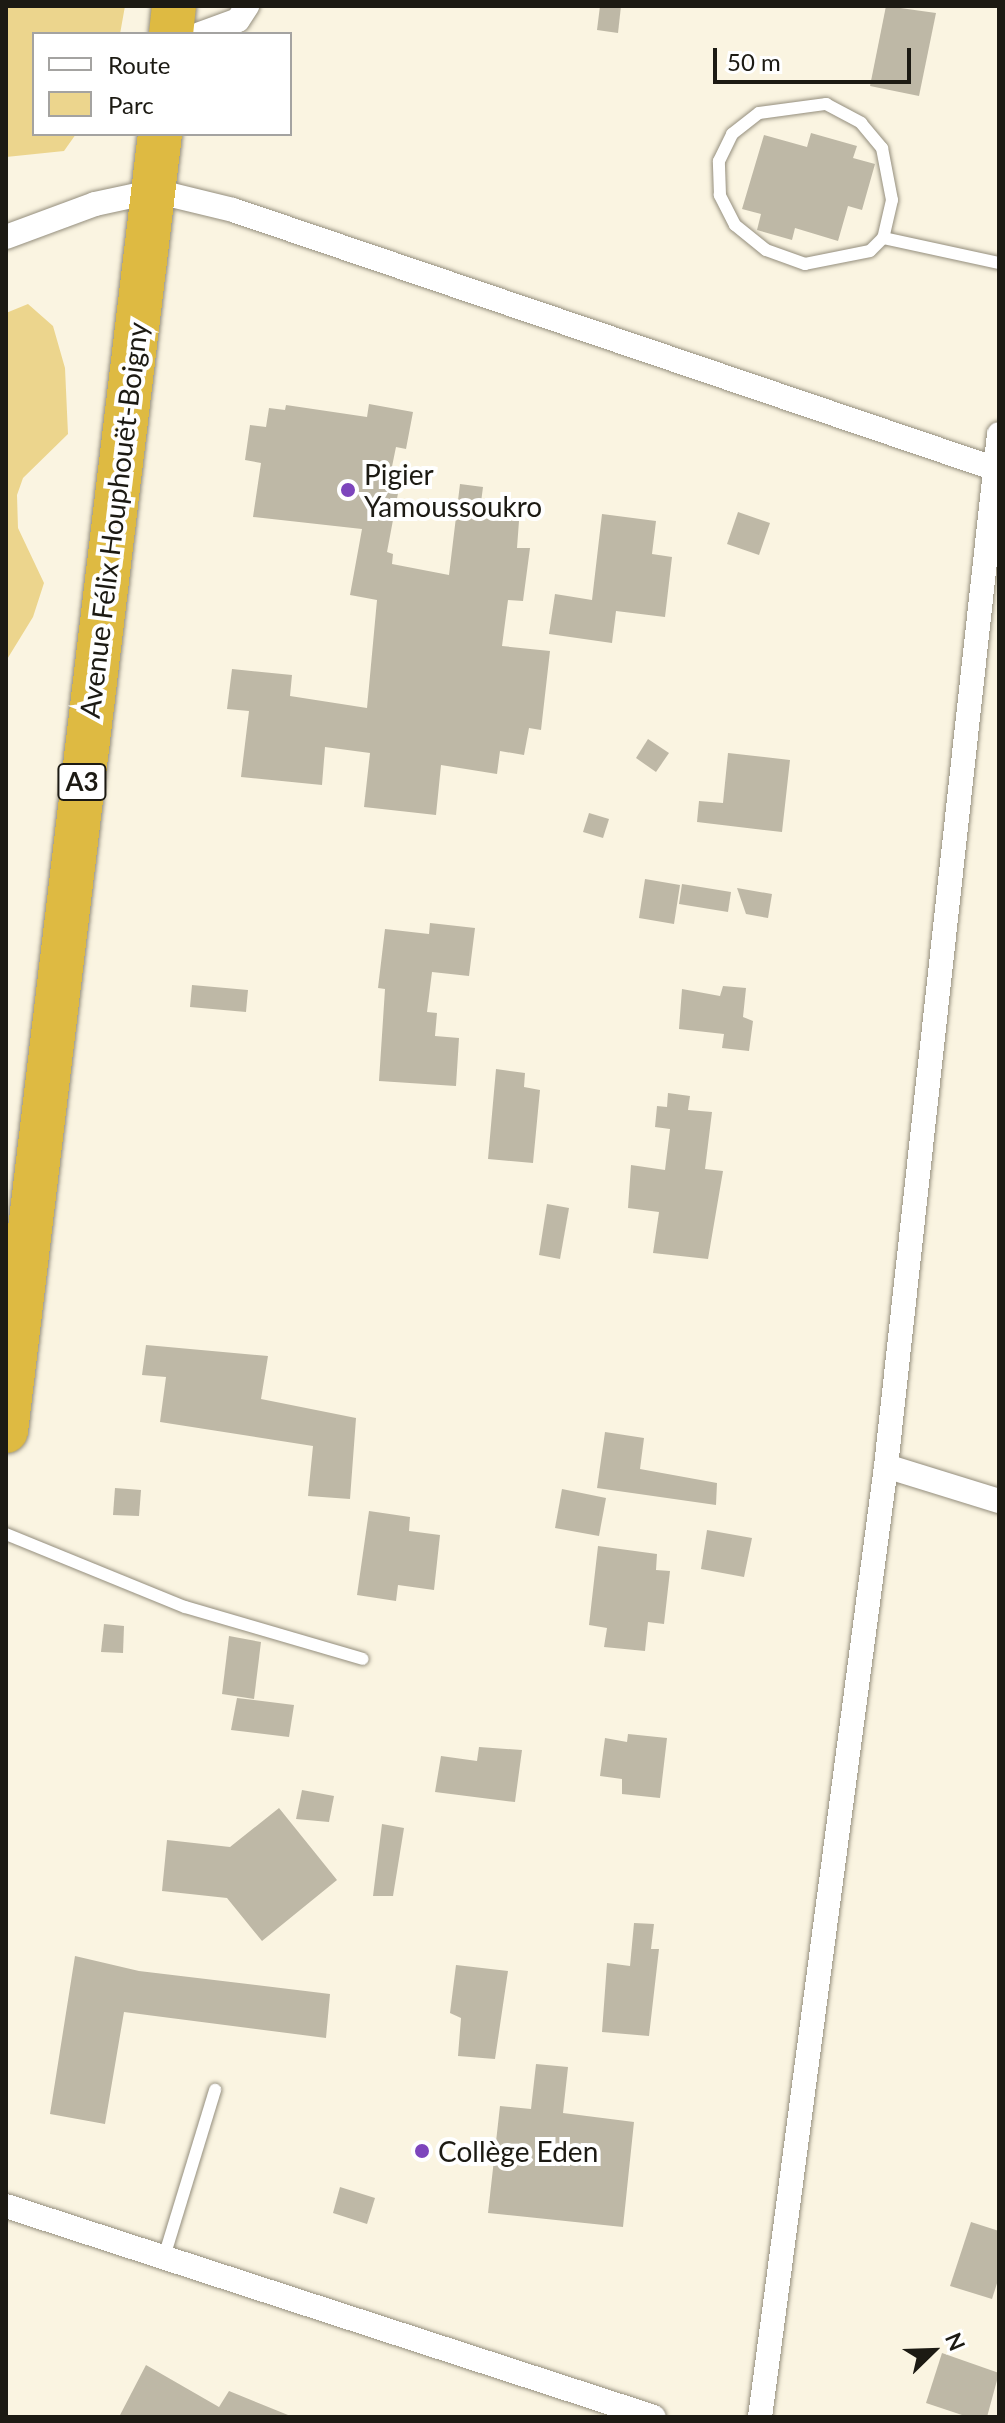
<!DOCTYPE html>
<html>
<head>
<meta charset="utf-8">
<style>
  body { margin:0 }
  #map { position:relative; width:1005px; height:2423px; overflow:hidden; background:#faf4e1; font-family:Lato,sans-serif }
  div>[style] { position:absolute }
  .green>* { inset:0; background:#ecd58d }
  .building>* { inset:0; background:#beb8a6 }
  .roads { filter:drop-shadow(0 0 2px #948e7d) drop-shadow(0 0 2px #948e7d) }
  .lane>* { height:12px; margin:-6px; padding:0 6px; transform-origin:6px; border-radius:6px; background:#fff }
  .street>* { height:24px; margin:-12px; padding:0 12px; transform-origin:12px; border-radius:12px; background:#fff }
  .highway>* { height:44px; margin:-22px; padding:0 22px; transform-origin:22px; border-radius:22px; background:#deba42 }
  .dots>* { width:22px; height:22px; translate:-50% -50%; box-sizing:border-box; border:4px solid #fff; border-radius:50% }
  span { translate:-50% -50%; white-space:nowrap; text-align:center; line-height:1.15; -webkit-text-stroke:8px #fff; paint-order:stroke }
  .shield-label span { padding:2px 6px; background:#fff; border:2px solid; border-radius:6px; -webkit-text-stroke-width:0 }
  .shield-label { font-size:26px; color:#1c1a13; font-weight:700 }
  .poi-label { font-size:28px; color:#1c1a13 }
  .left { translate:0 -50%; text-align:left }
  .street-label { font-size:28px; color:#1c1a13 }
  .frame { position:absolute; inset:0; border:8px solid #1c1a13; pointer-events:none }
  .legend { position:absolute; left:32px; top:32px; width:260px; height:104px; box-sizing:border-box; background:#fff; border:2px solid #a4a3a1; margin:0; padding:10px 14px; list-style:none; font-size:24px; color:#1c1a13 }
  .legend li { display:flex; align-items:center; gap:16px; height:40px }
  .legend b { width:40px; border:2px solid #a4a3a1 }
  .north { position:absolute; left:893px; top:2311px; width:80px; height:80px; -webkit-text-stroke:6px #fff; paint-order:stroke; rotate:67deg; font-size:22px; font-weight:700; line-height:32px; text-align:center; color:#1c1a13 }
  .north::after { content:''; display:block; margin:auto; width:28px; height:36px; background:#1c1a13; clip-path:polygon(50% 0,100% 100%,50% 72%,0 100%) }
  .scale { position:absolute; left:713px; top:48px; width:198px; height:36px; box-sizing:border-box; border:4px solid #1c1a13; border-top:0; padding-left:10px; font-size:24px; line-height:28px; white-space:nowrap; color:#1c1a13; -webkit-text-stroke:6px #fff; paint-order:stroke }
</style>
</head>
<body>
<div id="map">
  <div class="green">
    <i style="clip-path:polygon(6px 6px,125px 6px,120px 34px,34px 34px,34px 134px,76px 134px,64px 151px,6px 157px)"></i>
    <i style="clip-path:polygon(28px 304px,53px 326px,65px 368px,68px 434px,23px 478px,17px 495px,18px 528px,44px 583px,33px 617px,6px 661px,6px 313px)"></i>
  </div>
  <div class="building">
    <i style="clip-path:polygon(600px 6px,621px 6px,618px 33px,597px 30px)"></i>
    <i style="clip-path:polygon(886px 6px,936px 13px,919px 96px,870px 86px)"></i>
    <i style="clip-path:polygon(811px 133px,857px 146px,853px 158px,875px 164px,862px 210px,848px 206px,838px 241px,795px 228px,792px 240px,757px 230px,761px 214px,742px 209px,764px 135px,807px 147px)"></i>
    <i style="clip-path:polygon(369px 404px,413px 412px,406px 449px,396px 447px,388px 486px,399px 488px,387px 552px,393px 554px,392px 564px,449px 575px,460px 484px,483px 487px,479px 518px,519px 521px,517px 548px,530px 548px,523px 601px,508px 600px,502px 646px,550px 651px,541px 730px,529px 728px,524px 755px,500px 751px,497px 774px,441px 765px,436px 815px,364px 807px,370px 753px,325px 747px,322px 785px,241px 777px,249px 711px,227px 709px,232px 669px,292px 675px,290px 696px,367px 708px,377px 600px,350px 595px,362px 529px,253px 517px,261px 463px,245px 460px,250px 425px,266px 427px,269px 408px,285px 410px,286px 405px,367px 417px)"></i>
    <i style="clip-path:polygon(738px 512px,770px 523px,759px 555px,727px 544px)"></i>
    <i style="clip-path:polygon(602px 514px,656px 521px,652px 554px,672px 557px,665px 617px,616px 611px,612px 643px,549px 634px,555px 594px,592px 600px)"></i>
    <i style="clip-path:polygon(648px 739px,669px 753px,656px 772px,636px 758px)"></i>
    <i style="clip-path:polygon(728px 753px,790px 760px,782px 832px,697px 822px,699px 801px,723px 803px)"></i>
    <i style="clip-path:polygon(589px 813px,609px 819px,603px 838px,583px 832px)"></i>
    <i style="clip-path:polygon(645px 879px,680px 885px,674px 924px,639px 918px)"></i>
    <i style="clip-path:polygon(682px 884px,731px 892px,728px 912px,679px 904px)"></i>
    <i style="clip-path:polygon(737px 888px,772px 894px,768px 918px,746px 914px)"></i>
    <i style="clip-path:polygon(430px 923px,475px 928px,469px 976px,432px 972px,427px 1012px,437px 1013px,435px 1036px,459px 1038px,456px 1086px,379px 1081px,385px 989px,378px 988px,385px 929px,429px 934px)"></i>
    <i style="clip-path:polygon(192px 985px,248px 990px,246px 1012px,190px 1007px)"></i>
    <i style="clip-path:polygon(723px 986px,746px 988px,743px 1017px,753px 1021px,749px 1051px,722px 1048px,724px 1034px,679px 1029px,682px 989px,720px 996px)"></i>
    <i style="clip-path:polygon(496px 1069px,525px 1073px,524px 1087px,540px 1090px,533px 1163px,488px 1159px)"></i>
    <i style="clip-path:polygon(668px 1093px,690px 1096px,688px 1110px,712px 1112px,705px 1169px,723px 1171px,708px 1259px,653px 1253px,659px 1212px,628px 1208px,631px 1165px,665px 1170px,670px 1129px,655px 1127px,657px 1106px,667px 1107px)"></i>
    <i style="clip-path:polygon(547px 1204px,569px 1208px,560px 1259px,539px 1255px)"></i>
    <i style="clip-path:polygon(146px 1345px,268px 1356px,261px 1399px,356px 1418px,350px 1499px,308px 1496px,313px 1446px,160px 1422px,166px 1377px,142px 1375px)"></i>
    <i style="clip-path:polygon(605px 1432px,644px 1438px,640px 1469px,717px 1483px,716px 1505px,597px 1488px)"></i>
    <i style="clip-path:polygon(115px 1488px,141px 1490px,139px 1516px,113px 1515px)"></i>
    <i style="clip-path:polygon(562px 1489px,606px 1498px,599px 1536px,555px 1528px)"></i>
    <i style="clip-path:polygon(369px 1511px,410px 1517px,409px 1531px,440px 1535px,434px 1590px,398px 1585px,396px 1601px,357px 1595px)"></i>
    <i style="clip-path:polygon(707px 1530px,752px 1538px,744px 1577px,701px 1569px)"></i>
    <i style="clip-path:polygon(598px 1546px,657px 1554px,656px 1570px,670px 1571px,664px 1624px,648px 1622px,645px 1651px,604px 1647px,607px 1628px,589px 1625px)"></i>
    <i style="clip-path:polygon(104px 1624px,124px 1626px,123px 1653px,101px 1652px)"></i>
    <i style="clip-path:polygon(229px 1636px,261px 1642px,254px 1699px,222px 1694px)"></i>
    <i style="clip-path:polygon(237px 1698px,294px 1705px,289px 1737px,231px 1730px)"></i>
    <i style="clip-path:polygon(628px 1734px,667px 1738px,660px 1798px,622px 1794px,622px 1779px,600px 1776px,605px 1738px,627px 1742px)"></i>
    <i style="clip-path:polygon(479px 1747px,522px 1750px,515px 1802px,435px 1792px,441px 1756px,477px 1761px)"></i>
    <i style="clip-path:polygon(302px 1790px,334px 1796px,329px 1822px,296px 1819px)"></i>
    <i style="clip-path:polygon(279px 1808px,337px 1880px,262px 1941px,227px 1898px,162px 1891px,167px 1840px,230px 1847px)"></i>
    <i style="clip-path:polygon(382px 1824px,404px 1828px,393px 1896px,373px 1896px)"></i>
    <i style="clip-path:polygon(634px 1923px,654px 1924px,651px 1949px,659px 1949px,649px 2036px,602px 2032px,607px 1963px,630px 1966px)"></i>
    <i style="clip-path:polygon(75px 1956px,139px 1971px,330px 1994px,326px 2038px,124px 2012px,105px 2124px,50px 2114px)"></i>
    <i style="clip-path:polygon(456px 1965px,508px 1971px,495px 2059px,458px 2056px,461px 2018px,450px 2013px)"></i>
    <i style="clip-path:polygon(536px 2064px,568px 2067px,563px 2113px,634px 2122px,623px 2227px,488px 2213px,500px 2106px,531px 2109px)"></i>
    <i style="clip-path:polygon(340px 2187px,375px 2198px,367px 2224px,333px 2213px)"></i>
    <i style="clip-path:polygon(971px 2222px,999px 2231px,999px 2277px,992px 2299px,950px 2286px)"></i>
    <i style="clip-path:polygon(942px 2353px,999px 2373px,987px 2417px,968px 2417px,926px 2403px)"></i>
    <i style="clip-path:polygon(146px 2365px,219px 2407px,229px 2391px,293px 2417px,119px 2417px)"></i>
  </div>
  <div class="roads">
    <div class="lane">
      <i style="left:826px;top:104px;width:40px;rotate:28deg"></i>
      <i style="left:861px;top:123px;width:33px;rotate:50deg"></i>
      <i style="left:882px;top:148px;width:53px;rotate:79.1deg"></i>
      <i style="left:892px;top:200px;width:39px;rotate:103deg"></i>
      <i style="left:883px;top:238px;width:18px;rotate:135deg"></i>
      <i style="left:870px;top:251px;width:66px;rotate:168.7deg"></i>
      <i style="left:805px;top:264px;width:41px;rotate:-160.3deg"></i>
      <i style="left:766px;top:250px;width:40px;rotate:-141deg"></i>
      <i style="left:735px;top:225px;width:34px;rotate:-117deg"></i>
      <i style="left:720px;top:195px;width:34px;rotate:-92deg"></i>
      <i style="left:719px;top:161px;width:30px;rotate:-64deg"></i>
      <i style="left:732px;top:134px;width:34px;rotate:-38deg"></i>
      <i style="left:759px;top:113px;width:68px;rotate:-7.7deg"></i>
      <i style="left:883px;top:238px;width:119px;rotate:12.2deg"></i>
      <i style="left:6px;top:1534px;width:193px;rotate:22.2deg"></i>
      <i style="left:185px;top:1607px;width:185px;rotate:16.3deg"></i>
      <i style="left:164px;top:2257px;width:175px;rotate:-73deg"></i>
    </div>
    <div class="street">
      <i style="left:200px;top:34px;width:40px;rotate:-20.2deg"></i>
      <i style="left:238px;top:20px;width:17px;rotate:-57deg"></i>
      <i style="left:6px;top:237px;width:95px;rotate:-20.3deg"></i>
      <i style="left:95px;top:204px;width:61px;rotate:-12.2deg"></i>
      <i style="left:155px;top:191px;width:80px;rotate:13.7deg"></i>
      <i style="left:233px;top:210px;width:809px;rotate:18.75deg"></i>
      <i style="left:886px;top:1466px;width:118px;rotate:17.2deg"></i>
      <i style="left:6px;top:2206px;width:681px;rotate:18.04deg"></i>
      <i style="left:760px;top:2417px;width:959px;rotate:-82.45deg"></i>
      <i style="left:886px;top:1466px;width:1038px;rotate:-83.75deg"></i>
    </div>
    <div class="highway">
      <i style="left:171px;top:34px;width:28px;rotate:-84deg"></i>
      <i style="left:6px;top:1431px;width:1306px;rotate:-83.23deg"></i>
    </div>
  </div>
  <div class="dots">
    <i style="left:348px;top:490px;background:#7d45bc"></i>
    <i style="left:422px;top:2151px;background:#7d45bc"></i>
  </div>
  <div class="shield-label">
    <span style="left:82px;top:782px">A3</span>
  </div>
  <div class="poi-label">
    <span class="left" style="left:364px;top:490px">Pigier<br>Yamoussoukro</span>
    <span class="left" style="left:438px;top:2151px">Collège Eden</span>
  </div>
  <div class="street-label">
    <span style="left:113px;top:520px;rotate:-83deg">Avenue Félix Houphouët-Boigny</span>
  </div>
  <div class="frame"></div>
  <ul class="legend">
  <li><b style="height:10px;background:#fff"></b>Route</li>
  <li><b style="height:22px;background:#ecd58d"></b>Parc</li>
  </ul>
  <div class="north">N</div>
  <div class="scale">50 m</div>
</div>
</body>
</html>
